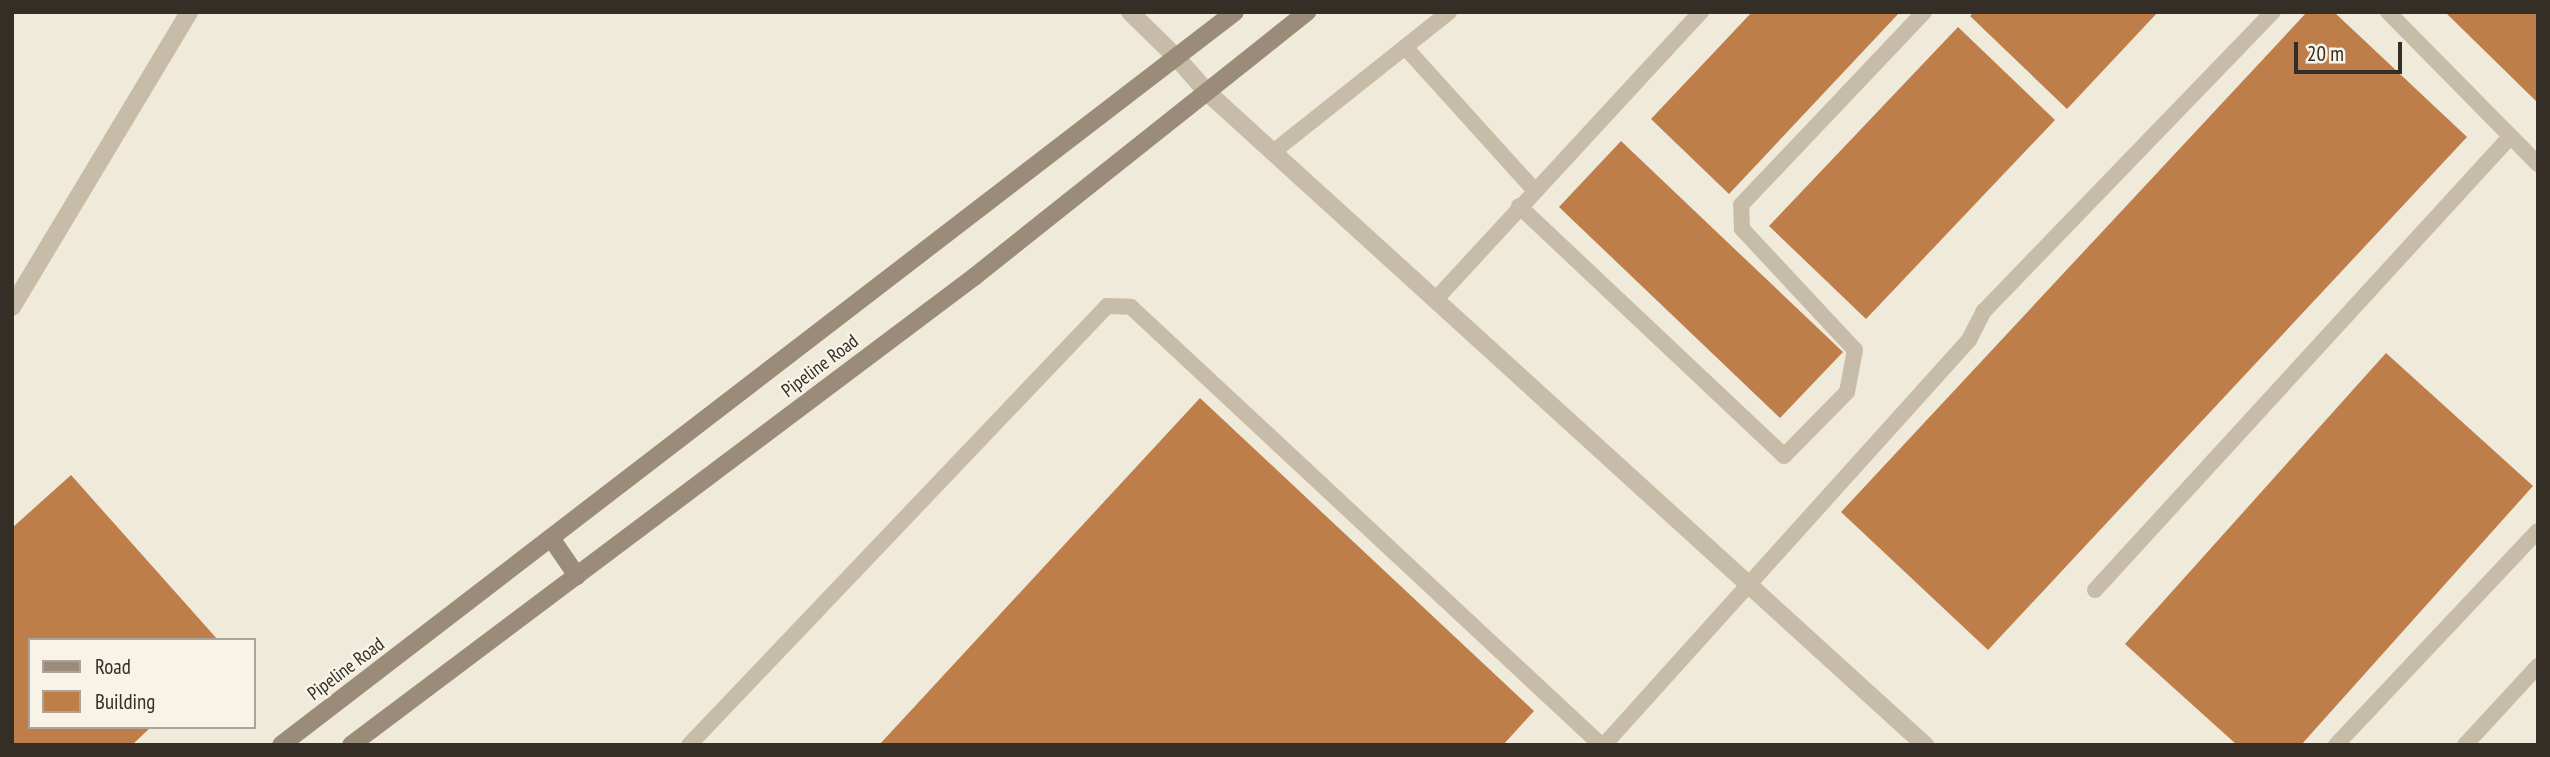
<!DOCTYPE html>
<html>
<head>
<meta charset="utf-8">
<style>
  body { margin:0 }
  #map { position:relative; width:2550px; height:757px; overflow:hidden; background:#f0eada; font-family:"PT Sans Narrow",sans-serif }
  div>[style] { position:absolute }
  .building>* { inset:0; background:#be7e4a }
  .service>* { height:16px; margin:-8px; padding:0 8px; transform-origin:8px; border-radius:8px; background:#c7bca7 }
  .minor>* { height:18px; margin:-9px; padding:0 9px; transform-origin:9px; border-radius:9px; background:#c7bca7 }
  .tertiary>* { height:18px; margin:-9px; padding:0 9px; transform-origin:9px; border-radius:9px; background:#c7bca7 }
  .secondary>* { height:18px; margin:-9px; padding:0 9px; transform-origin:9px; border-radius:9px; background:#9a8c79 }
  span { translate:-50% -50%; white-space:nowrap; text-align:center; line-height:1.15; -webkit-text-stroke:5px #f8f3e6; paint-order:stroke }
  .street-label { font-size:19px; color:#342e27 }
  .frame { position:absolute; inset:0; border:14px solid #342e27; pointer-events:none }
  .legend { position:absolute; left:28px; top:638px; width:228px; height:91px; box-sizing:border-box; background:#f8f3e6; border:2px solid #aaa49a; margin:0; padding:9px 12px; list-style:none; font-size:21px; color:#342e27 }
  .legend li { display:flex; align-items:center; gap:14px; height:35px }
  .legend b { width:35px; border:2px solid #aaa49a }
  .scale { position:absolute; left:2294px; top:42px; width:108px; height:32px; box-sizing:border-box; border:4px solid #342e27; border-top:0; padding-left:9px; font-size:21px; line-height:24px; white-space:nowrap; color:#342e27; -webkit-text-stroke:5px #f8f3e6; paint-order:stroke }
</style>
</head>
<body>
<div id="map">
  <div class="building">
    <i style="clip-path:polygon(1752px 12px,1900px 12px,1729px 194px,1651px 119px)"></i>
    <i style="clip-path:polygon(1974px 12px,2158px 12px,2067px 109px,1970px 16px)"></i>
    <i style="clip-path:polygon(2307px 12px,2334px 12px,2467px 137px,1988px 650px,1841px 512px)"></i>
    <i style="clip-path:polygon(2445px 12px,2538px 12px,2538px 103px)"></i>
    <i style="clip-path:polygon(1958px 27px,2055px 120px,1866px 319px,1769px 226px)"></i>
    <i style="clip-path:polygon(1621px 141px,1843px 352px,1780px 418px,1559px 207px)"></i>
    <i style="clip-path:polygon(2386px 353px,2533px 486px,2301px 745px,2237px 745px,2125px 644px)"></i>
    <i style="clip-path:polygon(1200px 398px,1534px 711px,1503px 745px,879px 745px)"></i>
    <i style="clip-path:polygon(71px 475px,218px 640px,30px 640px,30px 727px,151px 727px,132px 745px,12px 745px,12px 528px)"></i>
  </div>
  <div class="service">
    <i style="left:2388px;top:12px;width:214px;rotate:45.4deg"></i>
    <i style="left:1405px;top:47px;width:193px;rotate:47.9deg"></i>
    <i style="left:1273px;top:152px;width:225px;rotate:-38.5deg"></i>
    <i style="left:1519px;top:206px;width:364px;rotate:43.3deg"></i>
    <i style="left:1784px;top:456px;width:90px;rotate:-45.5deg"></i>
    <i style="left:1847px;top:392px;width:43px;rotate:-79.2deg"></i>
    <i style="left:1855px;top:350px;width:166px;rotate:-133deg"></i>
    <i style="left:1742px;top:229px;width:24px;rotate:-92deg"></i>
    <i style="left:1741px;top:205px;width:266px;rotate:-46.5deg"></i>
    <i style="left:1436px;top:299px;width:391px;rotate:-47.3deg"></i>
    <i style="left:2095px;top:590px;width:614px;rotate:-47.51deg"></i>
    <i style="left:689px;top:745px;width:606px;rotate:-46.4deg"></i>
    <i style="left:1107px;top:306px;width:24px;rotate:2deg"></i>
    <i style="left:1131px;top:307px;width:642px;rotate:42.98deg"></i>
    <i style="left:1604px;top:745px;width:545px;rotate:-47.97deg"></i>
    <i style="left:1969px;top:340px;width:33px;rotate:-63deg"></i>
    <i style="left:1984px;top:311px;width:416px;rotate:-46deg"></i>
    <i style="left:2336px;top:745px;width:294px;rotate:-46.7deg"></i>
    <i style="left:2465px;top:745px;width:108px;rotate:-47.3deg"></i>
  </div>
  <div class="minor">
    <i style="left:1130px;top:12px;width:66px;rotate:44.4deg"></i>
    <i style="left:12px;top:307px;width:344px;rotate:-59deg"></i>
  </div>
  <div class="tertiary">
    <i style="left:1177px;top:58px;width:45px;rotate:48.6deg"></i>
    <i style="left:1207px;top:92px;width:971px;rotate:42.29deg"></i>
  </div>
  <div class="secondary">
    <i style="left:551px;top:538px;width:46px;rotate:55.6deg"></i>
    <i style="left:281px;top:745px;width:1203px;rotate:-37.54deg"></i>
    <i style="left:351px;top:745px;width:779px;rotate:-36.91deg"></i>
    <i style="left:974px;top:277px;width:426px;rotate:-38.5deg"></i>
  </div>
  <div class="street-label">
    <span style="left:820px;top:366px;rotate:-37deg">Pipeline Road</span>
    <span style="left:346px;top:669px;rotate:-37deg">Pipeline Road</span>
  </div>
  <div class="frame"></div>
  <ul class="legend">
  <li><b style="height:9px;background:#9a8c79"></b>Road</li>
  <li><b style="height:19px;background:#be7e4a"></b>Building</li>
  </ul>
  <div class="scale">20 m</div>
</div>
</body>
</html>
